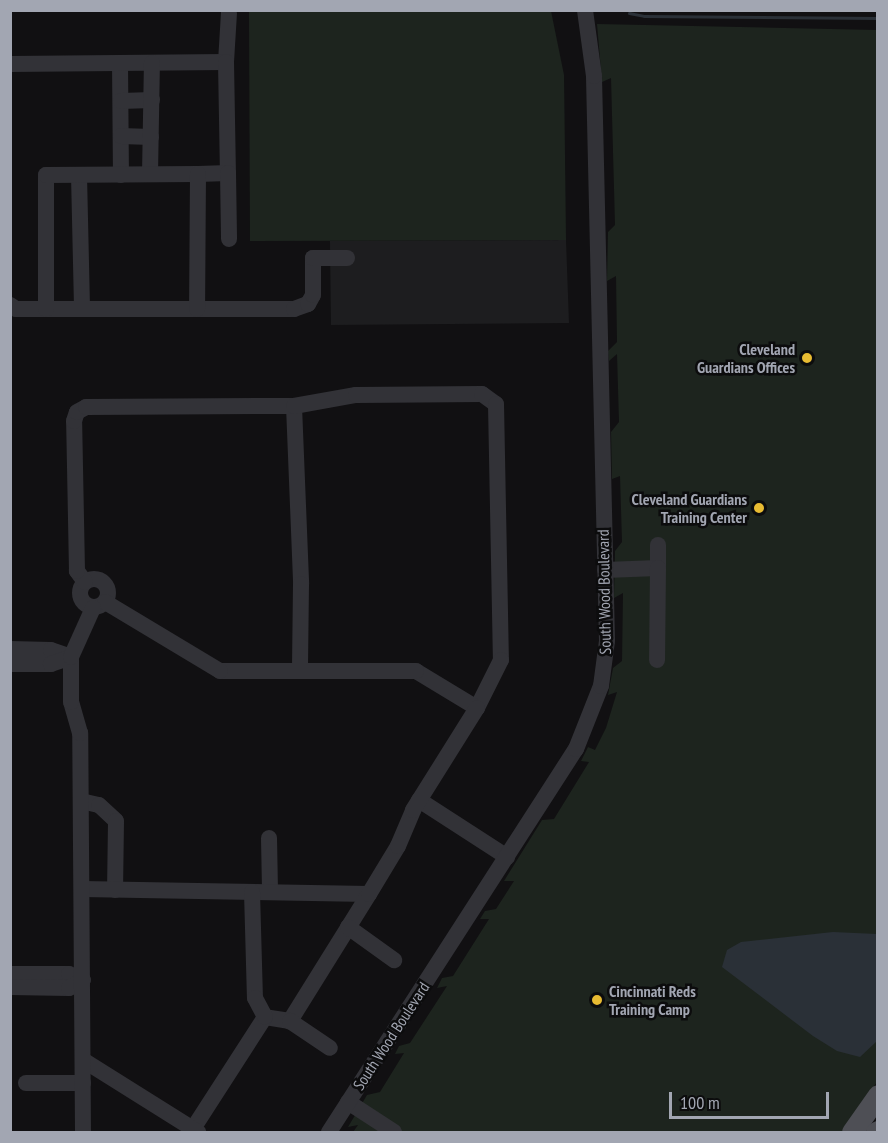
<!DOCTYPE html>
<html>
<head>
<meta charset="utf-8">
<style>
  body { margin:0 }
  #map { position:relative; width:888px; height:1143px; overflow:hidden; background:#111012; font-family:"PT Sans Narrow",sans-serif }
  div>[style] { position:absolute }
  .built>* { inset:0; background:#1d1d1f }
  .green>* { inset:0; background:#1d241e }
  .water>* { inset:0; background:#2a3037 }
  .stream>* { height:3px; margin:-1.5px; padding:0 1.5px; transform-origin:1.5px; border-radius:1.5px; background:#2a3037 }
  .minor>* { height:16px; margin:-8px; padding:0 8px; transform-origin:8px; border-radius:8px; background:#323237 }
  .minor>.ring { margin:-8px; padding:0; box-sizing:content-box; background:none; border:16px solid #323237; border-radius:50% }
  .major>* { height:21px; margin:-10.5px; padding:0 10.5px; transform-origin:10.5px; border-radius:10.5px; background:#4e4f55 }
  .dots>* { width:16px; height:16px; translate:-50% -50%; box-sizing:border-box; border:3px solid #0c0c0d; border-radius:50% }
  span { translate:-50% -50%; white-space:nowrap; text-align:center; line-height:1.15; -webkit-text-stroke:5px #0c0c0d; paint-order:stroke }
  .poi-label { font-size:16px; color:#a2a6b2; font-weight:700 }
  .right { translate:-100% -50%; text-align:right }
  .left { translate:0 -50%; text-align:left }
  .street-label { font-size:16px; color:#a2a6b2 }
  .frame { position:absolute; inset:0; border:12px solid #a2a6b2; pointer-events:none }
  .scale { position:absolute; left:669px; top:1092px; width:160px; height:27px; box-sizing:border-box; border:3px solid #a2a6b2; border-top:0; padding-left:8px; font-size:18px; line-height:21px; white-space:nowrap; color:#a2a6b2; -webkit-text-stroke:4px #0c0c0d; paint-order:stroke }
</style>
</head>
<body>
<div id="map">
  <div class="built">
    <i style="clip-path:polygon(566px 240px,569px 323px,331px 325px,330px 241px)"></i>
  </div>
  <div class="green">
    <i style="clip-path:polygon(249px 11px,551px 11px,564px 75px,566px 240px,250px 241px)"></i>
    <i style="clip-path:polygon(597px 24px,877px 30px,877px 1082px,843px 1132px,353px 1132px,358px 1125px,348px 1127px,367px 1095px,380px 1092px,404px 1053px,395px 1054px,399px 1046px,410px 1043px,447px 986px,437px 988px,442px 978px,453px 976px,489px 919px,480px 919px,485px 911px,496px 909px,514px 881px,504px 881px,542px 820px,554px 819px,589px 762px,581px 761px,588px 747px,595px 750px,606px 728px,617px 692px,608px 695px,613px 668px,622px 661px,623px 593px,614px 598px,615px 551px,622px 542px,620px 476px,612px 479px,611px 432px,619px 422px,617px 354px,609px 361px,608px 351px,617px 342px,616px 276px,607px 281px,608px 232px,615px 225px,611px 78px,602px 82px)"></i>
  </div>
  <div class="water">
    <i style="clip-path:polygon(833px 932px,877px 934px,877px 1041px,860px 1057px,837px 1051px,813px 1036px,722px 967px,727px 950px,741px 942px)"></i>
  </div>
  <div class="stream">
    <i style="left:629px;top:13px;width:15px;rotate:11deg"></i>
    <i style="left:644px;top:16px;width:234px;rotate:0.5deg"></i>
  </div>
  <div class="minor">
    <i style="left:226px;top:62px;width:49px;rotate:-86.5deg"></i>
    <i style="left:120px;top:63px;width:112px;rotate:89.5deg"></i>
    <i style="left:10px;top:64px;width:216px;rotate:-0.5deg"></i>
    <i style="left:226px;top:62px;width:111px;rotate:89deg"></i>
    <i style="left:228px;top:173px;width:30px;rotate:178deg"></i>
    <i style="left:121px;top:101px;width:31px;rotate:-2deg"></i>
    <i style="left:121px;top:136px;width:30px;rotate:2deg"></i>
    <i style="left:228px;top:173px;width:66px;rotate:89.1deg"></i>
    <i style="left:150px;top:174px;width:111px;rotate:-89deg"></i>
    <i style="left:79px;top:175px;width:134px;rotate:88.7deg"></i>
    <i style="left:10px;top:305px;width:7px;rotate:34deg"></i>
    <i style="left:16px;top:309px;width:278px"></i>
    <i style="left:294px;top:309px;width:15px;rotate:-20deg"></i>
    <i style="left:308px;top:304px;width:10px;rotate:-61deg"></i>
    <i style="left:313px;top:295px;width:37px;rotate:-90deg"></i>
    <i style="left:313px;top:258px;width:34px"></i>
    <i style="left:46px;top:309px;width:134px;rotate:-90deg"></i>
    <i style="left:46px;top:175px;width:152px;rotate:-0.4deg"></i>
    <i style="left:198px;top:174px;width:135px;rotate:90.4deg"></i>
    <i style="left:294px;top:406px;width:178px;rotate:87.7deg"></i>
    <i style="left:301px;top:584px;width:87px;rotate:90.7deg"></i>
    <i style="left:658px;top:568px;width:23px;rotate:-90deg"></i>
    <i style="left:605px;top:570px;width:53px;rotate:-2.2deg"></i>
    <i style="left:658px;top:568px;width:92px;rotate:90.6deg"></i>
    <i class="ring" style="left:80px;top:579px;width:12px;height:12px"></i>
    <i style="left:85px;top:582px;width:14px;rotate:-126deg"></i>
    <i style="left:77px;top:571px;width:150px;rotate:-91.1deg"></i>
    <i style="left:74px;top:421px;width:9px;rotate:-72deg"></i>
    <i style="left:77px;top:412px;width:10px;rotate:-29deg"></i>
    <i style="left:86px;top:407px;width:208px;rotate:-0.3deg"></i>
    <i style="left:294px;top:406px;width:63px;rotate:-10.1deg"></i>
    <i style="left:356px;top:395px;width:126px;rotate:-0.5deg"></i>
    <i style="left:482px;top:394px;width:17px;rotate:36deg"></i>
    <i style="left:496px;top:404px;width:256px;rotate:88.9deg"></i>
    <i style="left:501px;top:660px;width:54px;rotate:116.6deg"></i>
    <i style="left:477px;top:708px;width:71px;rotate:-148.8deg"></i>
    <i style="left:416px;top:671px;width:196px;rotate:180deg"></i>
    <i style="left:220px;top:671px;width:134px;rotate:-149deg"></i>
    <i style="left:10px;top:649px;width:41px;rotate:1.4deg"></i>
    <i style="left:51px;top:650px;width:21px;rotate:19deg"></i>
    <i style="left:10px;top:664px;width:41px"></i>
    <i style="left:51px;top:664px;width:21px;rotate:-19deg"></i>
    <i style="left:419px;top:800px;width:105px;rotate:32.9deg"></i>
    <i style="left:81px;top:801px;width:18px;rotate:13deg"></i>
    <i style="left:99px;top:805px;width:23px;rotate:43deg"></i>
    <i style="left:116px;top:821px;width:69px;rotate:90.8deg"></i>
    <i style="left:269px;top:838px;width:54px;rotate:88.9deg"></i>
    <i style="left:82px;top:889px;width:287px;rotate:1deg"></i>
    <i style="left:369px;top:894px;width:150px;rotate:121.9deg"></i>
    <i style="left:290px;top:1021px;width:25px;rotate:-171deg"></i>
    <i style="left:265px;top:1017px;width:137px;rotate:122.8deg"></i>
    <i style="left:252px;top:892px;width:106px;rotate:88.4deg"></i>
    <i style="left:255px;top:998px;width:21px;rotate:62deg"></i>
    <i style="left:369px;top:894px;width:56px;rotate:-58.9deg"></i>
    <i style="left:398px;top:846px;width:39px;rotate:-67deg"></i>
    <i style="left:413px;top:810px;width:120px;rotate:-57.9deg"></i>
    <i style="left:348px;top:927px;width:57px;rotate:35.7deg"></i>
    <i style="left:10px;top:974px;width:59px"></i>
    <i style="left:69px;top:974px;width:15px;rotate:23deg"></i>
    <i style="left:10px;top:987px;width:59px;rotate:1deg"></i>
    <i style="left:69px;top:988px;width:16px;rotate:-30deg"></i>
    <i style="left:290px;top:1021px;width:48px;rotate:34deg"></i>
    <i style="left:83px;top:1060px;width:136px;rotate:32.1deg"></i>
    <i style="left:26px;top:1083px;width:57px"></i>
    <i style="left:348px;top:1102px;width:55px;rotate:33.1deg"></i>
    <i style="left:83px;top:1132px;width:399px;rotate:-90.4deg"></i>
    <i style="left:80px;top:733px;width:32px;rotate:-106deg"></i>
    <i style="left:71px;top:702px;width:45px;rotate:-90deg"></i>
    <i style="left:71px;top:657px;width:54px;rotate:-65.8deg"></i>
    <i style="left:329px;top:1132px;width:456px;rotate:-57.2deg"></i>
    <i style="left:576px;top:749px;width:68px;rotate:-68.4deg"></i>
    <i style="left:601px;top:686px;width:45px;rotate:-82.4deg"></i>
    <i style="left:607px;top:641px;width:565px;rotate:-91.32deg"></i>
    <i style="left:594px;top:76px;width:67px;rotate:-97.8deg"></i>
  </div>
  <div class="major">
    <i style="left:852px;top:1132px;width:45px;rotate:-54.9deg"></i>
    <i style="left:876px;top:1132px;width:2px;rotate:-27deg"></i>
  </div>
  <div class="dots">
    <i style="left:807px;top:358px;background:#e8bb32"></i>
    <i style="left:759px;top:508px;background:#e8bb32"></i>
    <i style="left:597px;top:1000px;background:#e8bb32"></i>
  </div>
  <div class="poi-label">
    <span class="right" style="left:795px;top:358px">Cleveland<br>Guardians Offices</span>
    <span class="right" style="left:747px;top:508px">Cleveland Guardians<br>Training Center</span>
    <span class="left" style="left:609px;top:1000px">Cincinnati Reds<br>Training Camp</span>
  </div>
  <div class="street-label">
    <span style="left:604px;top:592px;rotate:-91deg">South Wood Boulevard</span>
    <span style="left:391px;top:1036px;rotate:-57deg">South Wood Boulevard</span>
  </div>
  <div class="frame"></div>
  <div class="scale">100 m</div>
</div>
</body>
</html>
